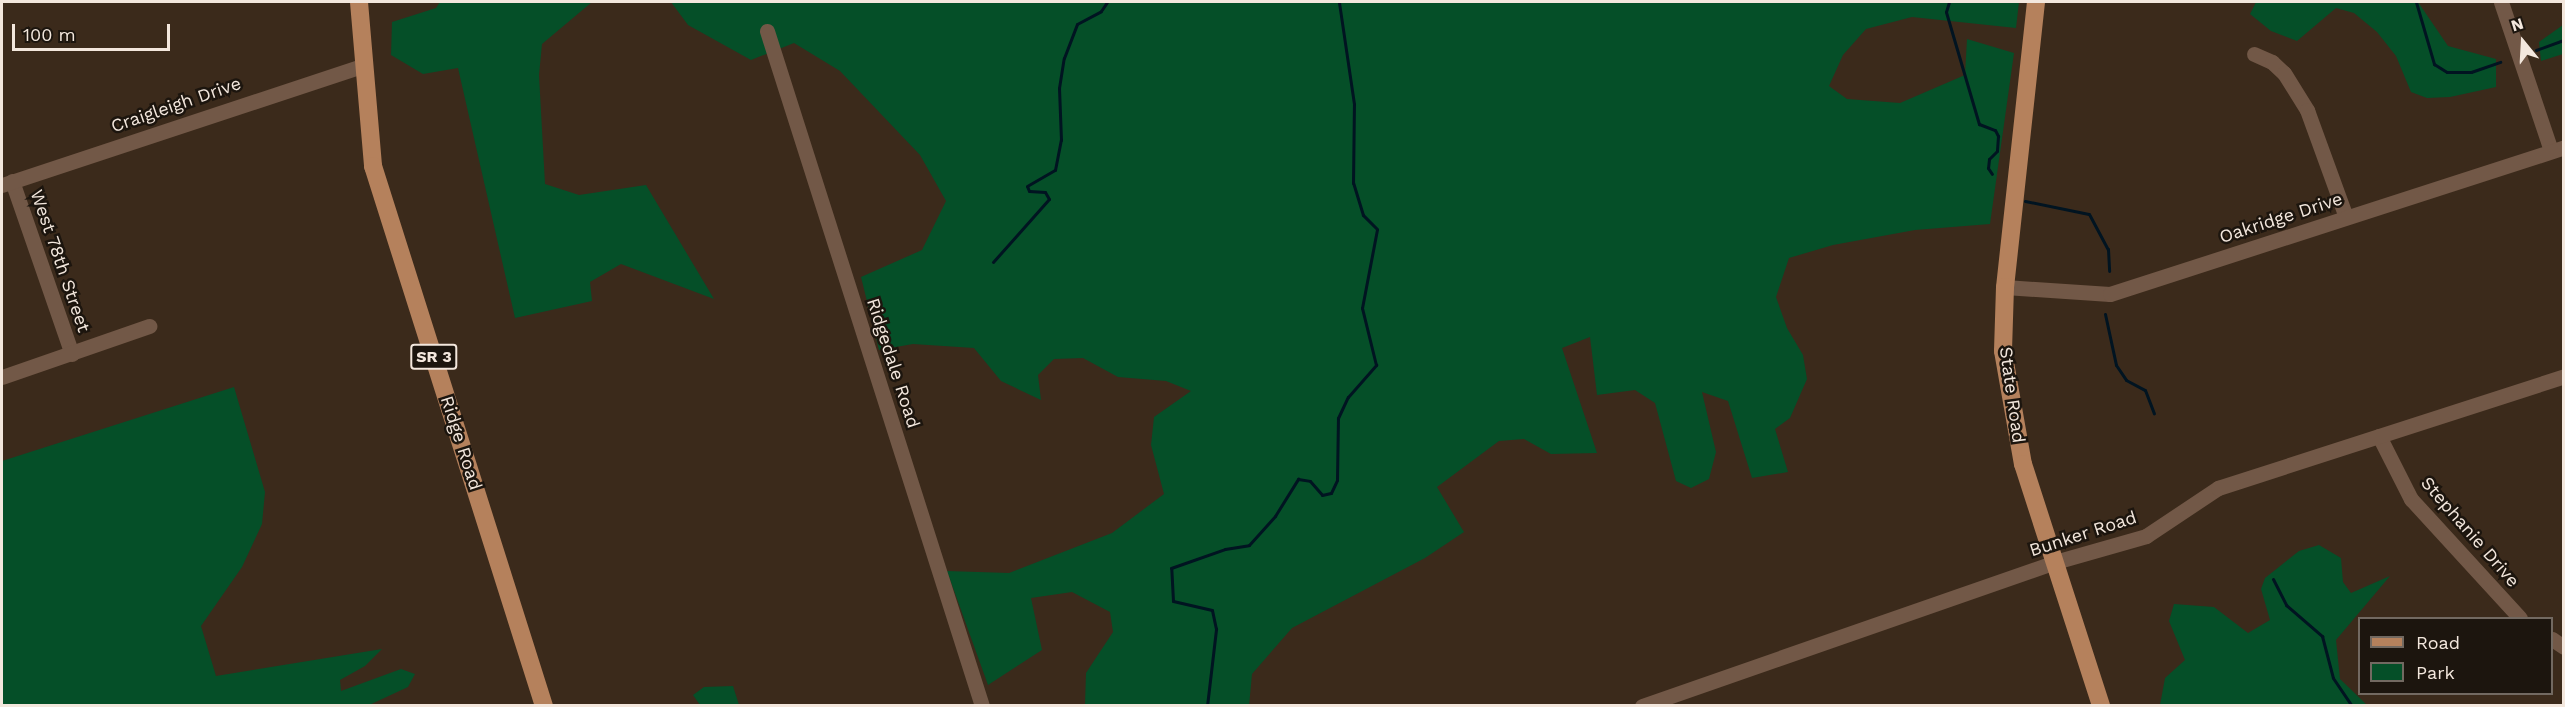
<!DOCTYPE html>
<html>
<head>
<meta charset="utf-8">
<style>
  body { margin:0 }
  #map { position:relative; width:2565px; height:707px; overflow:hidden; background:#3b2a1b; font-family:"Work Sans",sans-serif }
  div>[style] { position:absolute }
  .green>* { inset:0; background:#054f28 }
  .stream>* { height:3px; margin:-1.5px; padding:0 1.5px; transform-origin:1.5px; border-radius:1.5px; background:#011421 }
  .minor>* { height:15px; margin:-7.5px; padding:0 7.5px; transform-origin:7.5px; border-radius:7.5px; background:#725847 }
  .major>* { height:18px; margin:-9px; padding:0 9px; transform-origin:9px; border-radius:9px; background:#b5815c }
  span { translate:-50% -50%; white-space:nowrap; text-align:center; line-height:1.15; -webkit-text-stroke:5px #1c150e; paint-order:stroke }
  .shield-label span { padding:2px 4px; background:#1c150e; border:2px solid; border-radius:4px; -webkit-text-stroke-width:0 }
  .shield-label { font-size:16px; color:#f3e7dd; font-weight:700 }
  .street-label { font-size:18px; color:#f3e7dd }
  .frame { position:absolute; inset:0; border:3px solid #f3e7dd; pointer-events:none }
  .legend { position:absolute; left:2358px; top:617px; width:195px; height:78px; box-sizing:border-box; background:#1c150e; border:2px solid #726961; margin:0; padding:8px 10px; list-style:none; font-size:18px; color:#f3e7dd }
  .legend li { display:flex; align-items:center; gap:12px; height:30px }
  .legend b { width:30px; border:2px solid #726961 }
  .north { position:absolute; left:2493px; top:12px; width:60px; height:60px; -webkit-text-stroke:4px #1c150e; paint-order:stroke; rotate:342deg; font-size:16px; font-weight:700; line-height:24px; text-align:center; color:#f3e7dd }
  .north::after { content:''; display:block; margin:auto; width:21px; height:27px; background:#f3e7dd; clip-path:polygon(50% 0,100% 100%,50% 72%,0 100%) }
  .scale { position:absolute; left:12px; top:24px; width:158px; height:27px; box-sizing:border-box; border:3px solid #f3e7dd; border-top:0; padding-left:8px; font-size:18px; line-height:21px; white-space:nowrap; color:#f3e7dd; -webkit-text-stroke:4px #1c150e; paint-order:stroke }
</style>
</head>
<body>
<div id="map">
  <div class="green">
    <i style="clip-path:polygon(440px 2px,592px 2px,542px 44px,539px 75px,545px 184px,579px 195px,646px 185px,714px 299px,621px 264px,590px 282px,592px 301px,515px 318px,458px 68px,423px 74px,391px 55px,392px 22px,436px 8px)"></i>
    <i style="clip-path:polygon(671px 2px,2019px 2px,2016px 28px,1912px 17px,1866px 29px,1843px 55px,1829px 86px,1847px 99px,1900px 103px,1965px 75px,1967px 39px,2014px 53px,1990px 224px,1915px 230px,1833px 245px,1789px 258px,1776px 297px,1787px 328px,1803px 355px,1807px 379px,1790px 418px,1775px 429px,1788px 472px,1752px 478px,1728px 401px,1702px 392px,1716px 452px,1709px 479px,1691px 488px,1676px 481px,1655px 403px,1635px 390px,1597px 395px,1590px 337px,1562px 348px,1597px 453px,1551px 454px,1524px 439px,1499px 441px,1437px 487px,1464px 532px,1425px 558px,1292px 628px,1252px 674px,1249px 706px,1085px 705px,1086px 673px,1113px 632px,1110px 612px,1072px 592px,1031px 598px,1042px 650px,988px 685px,947px 571px,1009px 573px,1112px 533px,1164px 494px,1151px 445px,1154px 417px,1191px 391px,1166px 381px,1118px 377px,1083px 358px,1054px 359px,1038px 375px,1041px 400px,1001px 381px,974px 348px,913px 344px,879px 350px,861px 277px,922px 250px,946px 201px,920px 155px,840px 71px,794px 43px,751px 60px,688px 25px)"></i>
    <i style="clip-path:polygon(2256px 2px,2418px 2px,2448px 46px,2496px 59px,2496px 87px,2450px 97px,2427px 98px,2411px 92px,2396px 56px,2377px 32px,2354px 13px,2336px 8px,2297px 41px,2271px 31px,2250px 14px)"></i>
    <i style="clip-path:polygon(2563px 25px,2563px 54px,2541px 61px,2539px 42px)"></i>
    <i style="clip-path:polygon(234px 387px,265px 492px,262px 524px,242px 567px,201px 626px,216px 676px,382px 649px,365px 666px,340px 680px,341px 691px,401px 669px,415px 674px,408px 687px,367px 706px,2px 705px,2px 461px)"></i>
    <i style="clip-path:polygon(2319px 545px,2341px 558px,2343px 582px,2351px 593px,2390px 576px,2336px 640px,2340px 679px,2367px 705px,2160px 705px,2165px 678px,2185px 660px,2169px 621px,2174px 604px,2214px 607px,2248px 633px,2270px 620px,2261px 589px,2265px 578px,2299px 551px)"></i>
    <i style="clip-path:polygon(733px 686px,739px 705px,700px 705px,693px 695px,704px 687px)"></i>
  </div>
  <div class="stream">
    <i style="left:1949px;top:2px;width:10px;rotate:107deg"></i>
    <i style="left:1946px;top:12px;width:117px;rotate:73.6deg"></i>
    <i style="left:1979px;top:124px;width:17px;rotate:21deg"></i>
    <i style="left:1995px;top:130px;width:7px;rotate:63deg"></i>
    <i style="left:1998px;top:136px;width:15px;rotate:94deg"></i>
    <i style="left:1997px;top:151px;width:11px;rotate:135deg"></i>
    <i style="left:1989px;top:159px;width:9px;rotate:96deg"></i>
    <i style="left:1988px;top:168px;width:7px;rotate:56deg"></i>
    <i style="left:2416px;top:2px;width:65px;rotate:73.8deg"></i>
    <i style="left:2434px;top:64px;width:15px;rotate:32deg"></i>
    <i style="left:2447px;top:72px;width:24px"></i>
    <i style="left:2471px;top:72px;width:31px;rotate:-19deg"></i>
    <i style="left:2536px;top:50px;width:30px;rotate:-20deg"></i>
    <i style="left:2025px;top:201px;width:65px;rotate:11.5deg"></i>
    <i style="left:2089px;top:214px;width:40px;rotate:62deg"></i>
    <i style="left:2108px;top:249px;width:22px;rotate:87deg"></i>
    <i style="left:993px;top:262px;width:84px;rotate:-48.4deg"></i>
    <i style="left:1049px;top:199px;width:8px;rotate:-120deg"></i>
    <i style="left:1045px;top:192px;width:16px;rotate:-176deg"></i>
    <i style="left:1029px;top:191px;width:5px;rotate:-112deg"></i>
    <i style="left:1027px;top:186px;width:32px;rotate:-30deg"></i>
    <i style="left:1055px;top:170px;width:31px;rotate:-79deg"></i>
    <i style="left:1061px;top:140px;width:52px;rotate:-92.2deg"></i>
    <i style="left:1059px;top:88px;width:30px;rotate:-81deg"></i>
    <i style="left:1064px;top:58px;width:36px;rotate:-69deg"></i>
    <i style="left:1077px;top:24px;width:27px;rotate:-28deg"></i>
    <i style="left:1101px;top:11px;width:11px;rotate:-56deg"></i>
    <i style="left:2105px;top:314px;width:52px;rotate:77.8deg"></i>
    <i style="left:2116px;top:365px;width:18px;rotate:56deg"></i>
    <i style="left:2126px;top:380px;width:21px;rotate:28deg"></i>
    <i style="left:2145px;top:390px;width:25px;rotate:69deg"></i>
    <i style="left:2273px;top:579px;width:29px;rotate:63deg"></i>
    <i style="left:2286px;top:605px;width:48px;rotate:40.7deg"></i>
    <i style="left:2322px;top:636px;width:43px;rotate:75.3deg"></i>
    <i style="left:2333px;top:678px;width:34px;rotate:56deg"></i>
    <i style="left:1207px;top:706px;width:78px;rotate:-83.3deg"></i>
    <i style="left:1216px;top:629px;width:19px;rotate:-102deg"></i>
    <i style="left:1212px;top:610px;width:40px;rotate:-167deg"></i>
    <i style="left:1173px;top:601px;width:33px;rotate:-93deg"></i>
    <i style="left:1171px;top:568px;width:57px;rotate:-19.4deg"></i>
    <i style="left:1225px;top:549px;width:24px;rotate:-9deg"></i>
    <i style="left:1249px;top:545px;width:39px;rotate:-48deg"></i>
    <i style="left:1275px;top:516px;width:44px;rotate:-58.1deg"></i>
    <i style="left:1298px;top:479px;width:12px;rotate:9deg"></i>
    <i style="left:1310px;top:481px;width:18px;rotate:49deg"></i>
    <i style="left:1322px;top:495px;width:9px;rotate:-13deg"></i>
    <i style="left:1331px;top:493px;width:14px;rotate:-65deg"></i>
    <i style="left:1337px;top:480px;width:62px;rotate:-89.1deg"></i>
    <i style="left:1338px;top:418px;width:23px;rotate:-65deg"></i>
    <i style="left:1348px;top:397px;width:43px;rotate:-48.8deg"></i>
    <i style="left:1376px;top:365px;width:59px;rotate:-103.8deg"></i>
    <i style="left:1362px;top:308px;width:80px;rotate:-79.2deg"></i>
    <i style="left:1377px;top:229px;width:20px;rotate:-135deg"></i>
    <i style="left:1363px;top:215px;width:34px;rotate:-107deg"></i>
    <i style="left:1353px;top:183px;width:79px;rotate:-89.3deg"></i>
    <i style="left:1354px;top:104px;width:103px;rotate:-98.4deg"></i>
  </div>
  <div class="minor">
    <i style="left:2501px;top:2px;width:157px;rotate:71.4deg"></i>
    <i style="left:767px;top:31px;width:708px;rotate:72.33deg"></i>
    <i style="left:2254px;top:54px;width:20px;rotate:24deg"></i>
    <i style="left:2272px;top:62px;width:16px;rotate:43deg"></i>
    <i style="left:2284px;top:73px;width:44px;rotate:58.1deg"></i>
    <i style="left:2307px;top:110px;width:114px;rotate:70deg"></i>
    <i style="left:12px;top:181px;width:183px;rotate:70.9deg"></i>
    <i style="left:2px;top:185px;width:381px;rotate:-18.3deg"></i>
    <i style="left:2005px;top:287px;width:105px;rotate:3.8deg"></i>
    <i style="left:2110px;top:294px;width:477px;rotate:-17.9deg"></i>
    <i style="left:2px;top:377px;width:156px;rotate:-19.1deg"></i>
    <i style="left:2379px;top:436px;width:71px;rotate:63.1deg"></i>
    <i style="left:2411px;top:499px;width:161px;rotate:47.5deg"></i>
    <i style="left:2552px;top:639px;width:14px;rotate:34deg"></i>
    <i style="left:1642px;top:706px;width:437px;rotate:-19.2deg"></i>
    <i style="left:2055px;top:562px;width:95px;rotate:-15.9deg"></i>
    <i style="left:2146px;top:536px;width:87px;rotate:-33.7deg"></i>
    <i style="left:2218px;top:488px;width:364px;rotate:-17.9deg"></i>
  </div>
  <div class="major">
    <i style="left:359px;top:2px;width:165px;rotate:85.1deg"></i>
    <i style="left:373px;top:166px;width:566px;rotate:72.43deg"></i>
    <i style="left:2036px;top:2px;width:287px;rotate:96.2deg"></i>
    <i style="left:2005px;top:287px;width:64px;rotate:91.8deg"></i>
    <i style="left:2003px;top:351px;width:115px;rotate:80deg"></i>
    <i style="left:2023px;top:464px;width:254px;rotate:72.1deg"></i>
  </div>
  <div class="shield-label">
    <span style="left:434px;top:357px">SR 3</span>
  </div>
  <div class="street-label">
    <span style="left:176px;top:105px;rotate:-19deg">Craigleigh Drive</span>
    <span style="left:2281px;top:218px;rotate:-18deg">Oakridge Drive</span>
    <span style="left:60px;top:261px;rotate:71deg">West 78th Street</span>
    <span style="left:893px;top:363px;rotate:72deg">Ridgedale Road</span>
    <span style="left:2012px;top:395px;rotate:82deg">State Road</span>
    <span style="left:461px;top:443px;rotate:72deg">Ridge Road</span>
    <span style="left:2470px;top:532px;rotate:49deg">Stephanie Drive</span>
    <span style="left:2083px;top:534px;rotate:-18deg">Bunker Road</span>
  </div>
  <div class="frame"></div>
  <ul class="legend">
  <li><b style="height:8px;background:#b5815c"></b>Road</li>
  <li><b style="height:16px;background:#054f28"></b>Park</li>
  </ul>
  <div class="north">N</div>
  <div class="scale">100 m</div>
</div>
</body>
</html>
